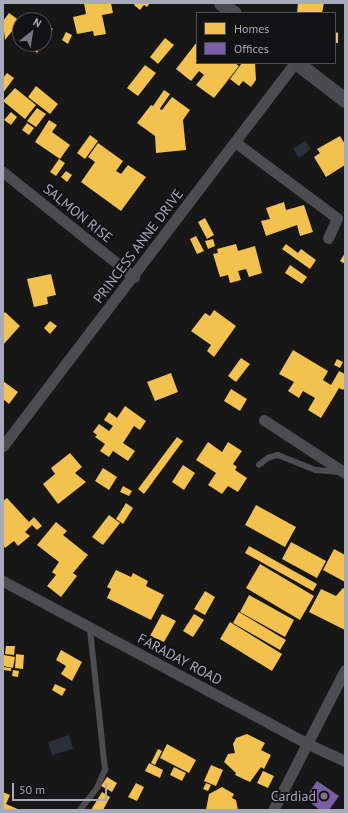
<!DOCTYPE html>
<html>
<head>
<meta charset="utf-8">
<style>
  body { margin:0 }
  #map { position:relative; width:348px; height:813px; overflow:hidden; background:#171718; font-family:"PT Sans",sans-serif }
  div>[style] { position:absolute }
  .water>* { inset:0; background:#2a303a }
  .homes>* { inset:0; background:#f2c14e }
  .offices>* { inset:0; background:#7b5ea7 }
  .lane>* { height:5.5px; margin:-2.75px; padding:0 2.75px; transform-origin:2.75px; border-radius:2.75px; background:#4c4c51 }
  .street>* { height:11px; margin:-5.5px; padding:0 5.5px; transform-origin:5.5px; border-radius:5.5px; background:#4c4c51 }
  .secondary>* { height:15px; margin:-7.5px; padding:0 7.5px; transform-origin:7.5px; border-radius:7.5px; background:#4a4a4f }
  .dots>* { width:11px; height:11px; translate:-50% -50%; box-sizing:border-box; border:2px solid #121114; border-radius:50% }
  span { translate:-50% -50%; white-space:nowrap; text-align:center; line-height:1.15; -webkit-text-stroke:4px #121114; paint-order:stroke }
  .street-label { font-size:14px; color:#a8aab9 }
  .poi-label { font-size:14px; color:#a8aab9 }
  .right { translate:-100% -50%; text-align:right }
  .frame { position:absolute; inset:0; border:4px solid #a8aab9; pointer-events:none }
  .legend { position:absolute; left:196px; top:12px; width:140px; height:52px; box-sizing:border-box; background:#121114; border:1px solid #4e4e56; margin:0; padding:5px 7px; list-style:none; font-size:12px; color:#a8aab9 }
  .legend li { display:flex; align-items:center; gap:8px; height:20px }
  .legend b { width:20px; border:1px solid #4e4e56 }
  .north { position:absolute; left:12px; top:12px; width:40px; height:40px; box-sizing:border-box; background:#121114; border:1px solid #4e4e56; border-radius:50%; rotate:30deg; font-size:11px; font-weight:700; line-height:16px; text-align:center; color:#a8aab9 }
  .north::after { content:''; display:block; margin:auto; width:14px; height:18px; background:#757781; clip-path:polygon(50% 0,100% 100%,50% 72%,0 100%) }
  .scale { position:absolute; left:12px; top:783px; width:95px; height:18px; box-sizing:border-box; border:2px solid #a8aab9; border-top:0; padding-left:5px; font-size:12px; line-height:14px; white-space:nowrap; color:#a8aab9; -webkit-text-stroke:3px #121114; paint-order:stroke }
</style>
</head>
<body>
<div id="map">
  <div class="water">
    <i style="clip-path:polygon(305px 141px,311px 149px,299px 158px,293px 149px)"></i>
    <i style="clip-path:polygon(69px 735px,73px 749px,52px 755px,48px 742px)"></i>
  </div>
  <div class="homes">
    <i style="clip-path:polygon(84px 3px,111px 3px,113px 13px,102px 15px,106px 34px,94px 36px,93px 31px,77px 34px,73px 17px,86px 14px)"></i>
    <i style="clip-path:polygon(135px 3px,150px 3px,147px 7px,144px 5px,140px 10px,134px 5px)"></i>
    <i style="clip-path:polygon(298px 3px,324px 3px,322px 13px,297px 13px)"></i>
    <i style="clip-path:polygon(9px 13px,20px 21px,20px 30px,17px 34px,13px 30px,5px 40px,3px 21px)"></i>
    <i style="clip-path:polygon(44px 23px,53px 29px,48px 36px,44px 33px)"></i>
    <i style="clip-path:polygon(66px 32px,72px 35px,68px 44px,62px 40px)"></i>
    <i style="clip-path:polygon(335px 32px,338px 33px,338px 43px,335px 43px)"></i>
    <i style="clip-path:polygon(165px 38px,174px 45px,158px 64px,150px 57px)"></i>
    <i style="clip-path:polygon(197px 42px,197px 63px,235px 63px,239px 66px,214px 98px,196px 85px,204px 75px,199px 71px,191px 81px,176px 69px)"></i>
    <i style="clip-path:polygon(26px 44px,43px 44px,37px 53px)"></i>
    <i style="clip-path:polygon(242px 63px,255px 63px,256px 80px,251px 87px,243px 81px,239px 86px,230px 79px)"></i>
    <i style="clip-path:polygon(145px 65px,156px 73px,138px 96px,127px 88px)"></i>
    <i style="clip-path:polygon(7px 73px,14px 78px,3px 93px,3px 78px)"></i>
    <i style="clip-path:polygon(36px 86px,58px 104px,50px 114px,28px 97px)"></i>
    <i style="clip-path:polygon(15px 88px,36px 105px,25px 119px,3px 101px)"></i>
    <i style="clip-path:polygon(164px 90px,170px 94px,159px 110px,153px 106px)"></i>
    <i style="clip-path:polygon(172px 97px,190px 110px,183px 120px,186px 150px,156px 153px,155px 136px,137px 123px,151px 105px,162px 110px)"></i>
    <i style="clip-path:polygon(37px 108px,46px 114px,36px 127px,27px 121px)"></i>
    <i style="clip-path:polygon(11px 112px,17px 117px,11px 125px,4px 120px)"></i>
    <i style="clip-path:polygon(49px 120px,57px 125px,52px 132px,70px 145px,60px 159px,35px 142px)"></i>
    <i style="clip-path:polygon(27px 123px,34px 128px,29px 135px,22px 130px)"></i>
    <i style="clip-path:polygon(90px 135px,98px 141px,85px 159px,77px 153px)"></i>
    <i style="clip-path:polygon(340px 136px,345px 144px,345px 165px,326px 177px,314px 157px,320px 153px,317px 149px)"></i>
    <i style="clip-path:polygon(98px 143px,123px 161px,116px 171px,121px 174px,128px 165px,146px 177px,121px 211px,81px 182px,95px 162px,88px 157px)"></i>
    <i style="clip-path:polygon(59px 159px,65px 163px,56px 176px,50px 172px)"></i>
    <i style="clip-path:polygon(66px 171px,72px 175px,67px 182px,61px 177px)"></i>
    <i style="clip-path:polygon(284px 202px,286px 210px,304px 205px,313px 232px,300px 236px,297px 225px,266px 236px,261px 221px,270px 219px,266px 208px)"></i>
    <i style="clip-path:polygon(205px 218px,214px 235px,207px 239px,198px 222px)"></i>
    <i style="clip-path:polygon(196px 236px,204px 251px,197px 254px,190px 239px)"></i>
    <i style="clip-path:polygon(213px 239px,215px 246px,208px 249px,205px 241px)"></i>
    <i style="clip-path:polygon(236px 244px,238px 251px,255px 246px,262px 273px,249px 277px,246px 269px,238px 271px,241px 280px,230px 283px,228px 275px,220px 277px,213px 254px,218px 253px,217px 249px)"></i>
    <i style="clip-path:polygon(286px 244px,298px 253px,301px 249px,316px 260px,310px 269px,282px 249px)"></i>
    <i style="clip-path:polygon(345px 253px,345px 264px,340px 261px)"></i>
    <i style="clip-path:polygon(290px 265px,307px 277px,302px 284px,285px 273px)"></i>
    <i style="clip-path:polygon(51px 274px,56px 295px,47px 297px,48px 304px,34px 307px,27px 279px)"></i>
    <i style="clip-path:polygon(214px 310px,236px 326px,214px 357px,207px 351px,211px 345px,191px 331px,205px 313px,210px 316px)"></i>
    <i style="clip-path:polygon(5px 312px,20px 326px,3px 345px,3px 314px)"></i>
    <i style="clip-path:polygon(50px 321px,57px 326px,50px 334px,44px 328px)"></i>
    <i style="clip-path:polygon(293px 350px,328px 371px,323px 380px,331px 385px,339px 371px,345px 374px,345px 387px,343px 390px,339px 388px,321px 418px,308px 410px,315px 398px,303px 391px,299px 398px,288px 391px,294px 382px,279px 374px)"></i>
    <i style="clip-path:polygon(241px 358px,250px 364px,236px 382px,228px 376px)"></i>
    <i style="clip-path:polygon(337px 359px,343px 362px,340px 368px,334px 365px)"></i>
    <i style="clip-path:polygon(171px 373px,178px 392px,155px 401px,147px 382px)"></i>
    <i style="clip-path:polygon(3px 381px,18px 392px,9px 404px,3px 399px)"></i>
    <i style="clip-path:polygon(231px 389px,247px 399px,240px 411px,224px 401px)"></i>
    <i style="clip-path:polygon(125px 406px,146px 421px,140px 430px,134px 426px,123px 443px,135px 451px,128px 461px,113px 451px,109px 457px,100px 451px,105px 444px,95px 437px,97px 435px,93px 432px,99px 424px,109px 431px,113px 426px,104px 420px,109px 412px,117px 418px)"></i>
    <i style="clip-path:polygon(177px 437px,183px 441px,144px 494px,138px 489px)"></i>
    <i style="clip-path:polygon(208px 442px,222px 452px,228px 442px,242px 451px,233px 464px,237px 467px,235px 470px,247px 478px,238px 492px,228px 486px,222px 494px,208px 485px,216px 473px,196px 460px)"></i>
    <i style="clip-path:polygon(70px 453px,82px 467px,75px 473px,86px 482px,58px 504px,43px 484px,55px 474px,51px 468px)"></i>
    <i style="clip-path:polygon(183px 465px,195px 473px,184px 490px,172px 482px)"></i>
    <i style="clip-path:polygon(103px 468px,117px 477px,109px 490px,95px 481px)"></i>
    <i style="clip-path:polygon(123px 486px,132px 491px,129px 496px,120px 492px)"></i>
    <i style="clip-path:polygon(7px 498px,29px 522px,34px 517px,42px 526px,37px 530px,32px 525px,25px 532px,30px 536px,18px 546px,14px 541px,5px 548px,3px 545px,3px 501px)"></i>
    <i style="clip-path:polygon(126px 503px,133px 508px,123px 524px,116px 519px)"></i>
    <i style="clip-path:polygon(256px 505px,296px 527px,285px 547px,245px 525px)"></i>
    <i style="clip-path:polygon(109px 515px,120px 523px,103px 545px,92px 537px)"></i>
    <i style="clip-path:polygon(56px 522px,67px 531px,63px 535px,88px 555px,73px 573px,77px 576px,61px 597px,47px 586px,56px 575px,52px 572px,59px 562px,37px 545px)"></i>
    <i style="clip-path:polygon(291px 542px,326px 561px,317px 578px,282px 559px)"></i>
    <i style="clip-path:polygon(249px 546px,317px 584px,313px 591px,245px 553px)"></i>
    <i style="clip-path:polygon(334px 549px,345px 555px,345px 582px,323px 570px)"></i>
    <i style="clip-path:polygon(260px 564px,314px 596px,300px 620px,246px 588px)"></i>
    <i style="clip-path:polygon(116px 570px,131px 577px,133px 573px,148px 581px,146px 586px,164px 595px,151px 620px,107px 598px,111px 589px,107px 587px)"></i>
    <i style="clip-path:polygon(343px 588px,345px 589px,345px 630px,309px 612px,321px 589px,336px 596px)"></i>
    <i style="clip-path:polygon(205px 591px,215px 597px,205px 615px,194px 609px)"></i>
    <i style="clip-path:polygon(249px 595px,294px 620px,285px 637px,240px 612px)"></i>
    <i style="clip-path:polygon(239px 612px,286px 640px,280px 650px,233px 623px)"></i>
    <i style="clip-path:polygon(162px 614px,176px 621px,164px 642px,150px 636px)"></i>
    <i style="clip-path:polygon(194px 614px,204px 620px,193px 637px,183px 631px)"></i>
    <i style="clip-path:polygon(230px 622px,282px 654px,272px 671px,220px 639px)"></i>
    <i style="clip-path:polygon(6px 646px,15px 646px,14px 655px,5px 654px)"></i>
    <i style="clip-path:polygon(61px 650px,82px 662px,72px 681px,61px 674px,66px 666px,56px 660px)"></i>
    <i style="clip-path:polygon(16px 654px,24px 655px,23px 669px,15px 668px)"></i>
    <i style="clip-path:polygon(4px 655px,15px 657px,13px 668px,3px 666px)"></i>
    <i style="clip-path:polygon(3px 667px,11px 668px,11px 671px,3px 670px)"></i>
    <i style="clip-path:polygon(13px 670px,19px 671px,18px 677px,12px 676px)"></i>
    <i style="clip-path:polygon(55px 684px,66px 689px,62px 696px,52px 690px)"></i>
    <i style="clip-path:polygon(247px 734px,265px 743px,261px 750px,271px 755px,264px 769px,261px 767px,250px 782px,235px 775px,236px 773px,224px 762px,228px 754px,235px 753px,233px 744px,236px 738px)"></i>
    <i style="clip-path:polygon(167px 744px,196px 760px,189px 773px,160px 758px)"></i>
    <i style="clip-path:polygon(158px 749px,162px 751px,155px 765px,151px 763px)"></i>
    <i style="clip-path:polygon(149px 763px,163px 770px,160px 778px,145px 771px)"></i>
    <i style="clip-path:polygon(211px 765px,223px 770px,216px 786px,204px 781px)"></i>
    <i style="clip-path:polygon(174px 767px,186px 773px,182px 781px,170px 775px)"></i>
    <i style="clip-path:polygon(263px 771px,274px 776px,268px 788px,257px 783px)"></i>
    <i style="clip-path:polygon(107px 777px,117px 783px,112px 792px,101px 786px)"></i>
    <i style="clip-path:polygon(136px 783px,144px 787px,137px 801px,128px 797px)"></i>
    <i style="clip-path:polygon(206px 783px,211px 785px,208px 791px,203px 789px)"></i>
    <i style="clip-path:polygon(222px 787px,234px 794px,232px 798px,236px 800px,238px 810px,206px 810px,209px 794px)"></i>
    <i style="clip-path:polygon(3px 792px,10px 795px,6px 804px,20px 810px,3px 810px)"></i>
    <i style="clip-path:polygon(102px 792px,110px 797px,103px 810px,91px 810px)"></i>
  </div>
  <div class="offices">
    <i style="clip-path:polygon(317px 781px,339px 796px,329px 810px,320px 810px,311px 803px,313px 800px,307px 796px)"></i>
  </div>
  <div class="lane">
    <i style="left:259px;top:465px;width:11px;rotate:-38deg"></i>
    <i style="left:268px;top:458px;width:10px;rotate:-17deg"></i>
    <i style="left:278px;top:455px;width:41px;rotate:21.5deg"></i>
    <i style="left:316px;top:470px;width:24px;rotate:5deg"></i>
    <i style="left:80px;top:810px;width:28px;rotate:-52deg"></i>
    <i style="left:97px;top:788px;width:20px;rotate:-66deg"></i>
    <i style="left:105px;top:770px;width:142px;rotate:-96.1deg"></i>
  </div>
  <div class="street">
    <i style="left:235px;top:142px;width:127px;rotate:36.7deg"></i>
    <i style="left:337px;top:218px;width:22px;rotate:114deg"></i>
    <i style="left:3px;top:172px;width:168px;rotate:38.7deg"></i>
    <i style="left:264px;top:420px;width:97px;rotate:33.2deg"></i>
    <i style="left:3px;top:446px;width:482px;rotate:-52.7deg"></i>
    <i style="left:3px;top:581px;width:344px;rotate:28.1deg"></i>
    <i style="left:306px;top:743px;width:43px;rotate:24.8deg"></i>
    <i style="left:273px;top:810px;width:157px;rotate:-62.8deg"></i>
  </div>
  <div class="secondary">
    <i style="left:221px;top:3px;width:16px;rotate:38deg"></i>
    <i style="left:297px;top:63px;width:61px;rotate:37.6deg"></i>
  </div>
  <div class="dots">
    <i style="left:324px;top:796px;background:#757781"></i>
  </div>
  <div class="street-label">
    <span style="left:78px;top:213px;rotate:39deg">SALMON RISE</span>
    <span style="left:138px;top:246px;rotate:-53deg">PRINCESS ANNE DRIVE</span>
    <span style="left:180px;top:659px;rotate:28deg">FARADAY ROAD</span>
  </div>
  <div class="poi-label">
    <span class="right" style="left:316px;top:796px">Cardiad</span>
  </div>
  <div class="frame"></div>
  <ul class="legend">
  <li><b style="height:11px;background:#f2c14e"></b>Homes</li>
  <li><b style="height:11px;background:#7b5ea7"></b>Offices</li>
  </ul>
  <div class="north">N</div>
  <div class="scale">50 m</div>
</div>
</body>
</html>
